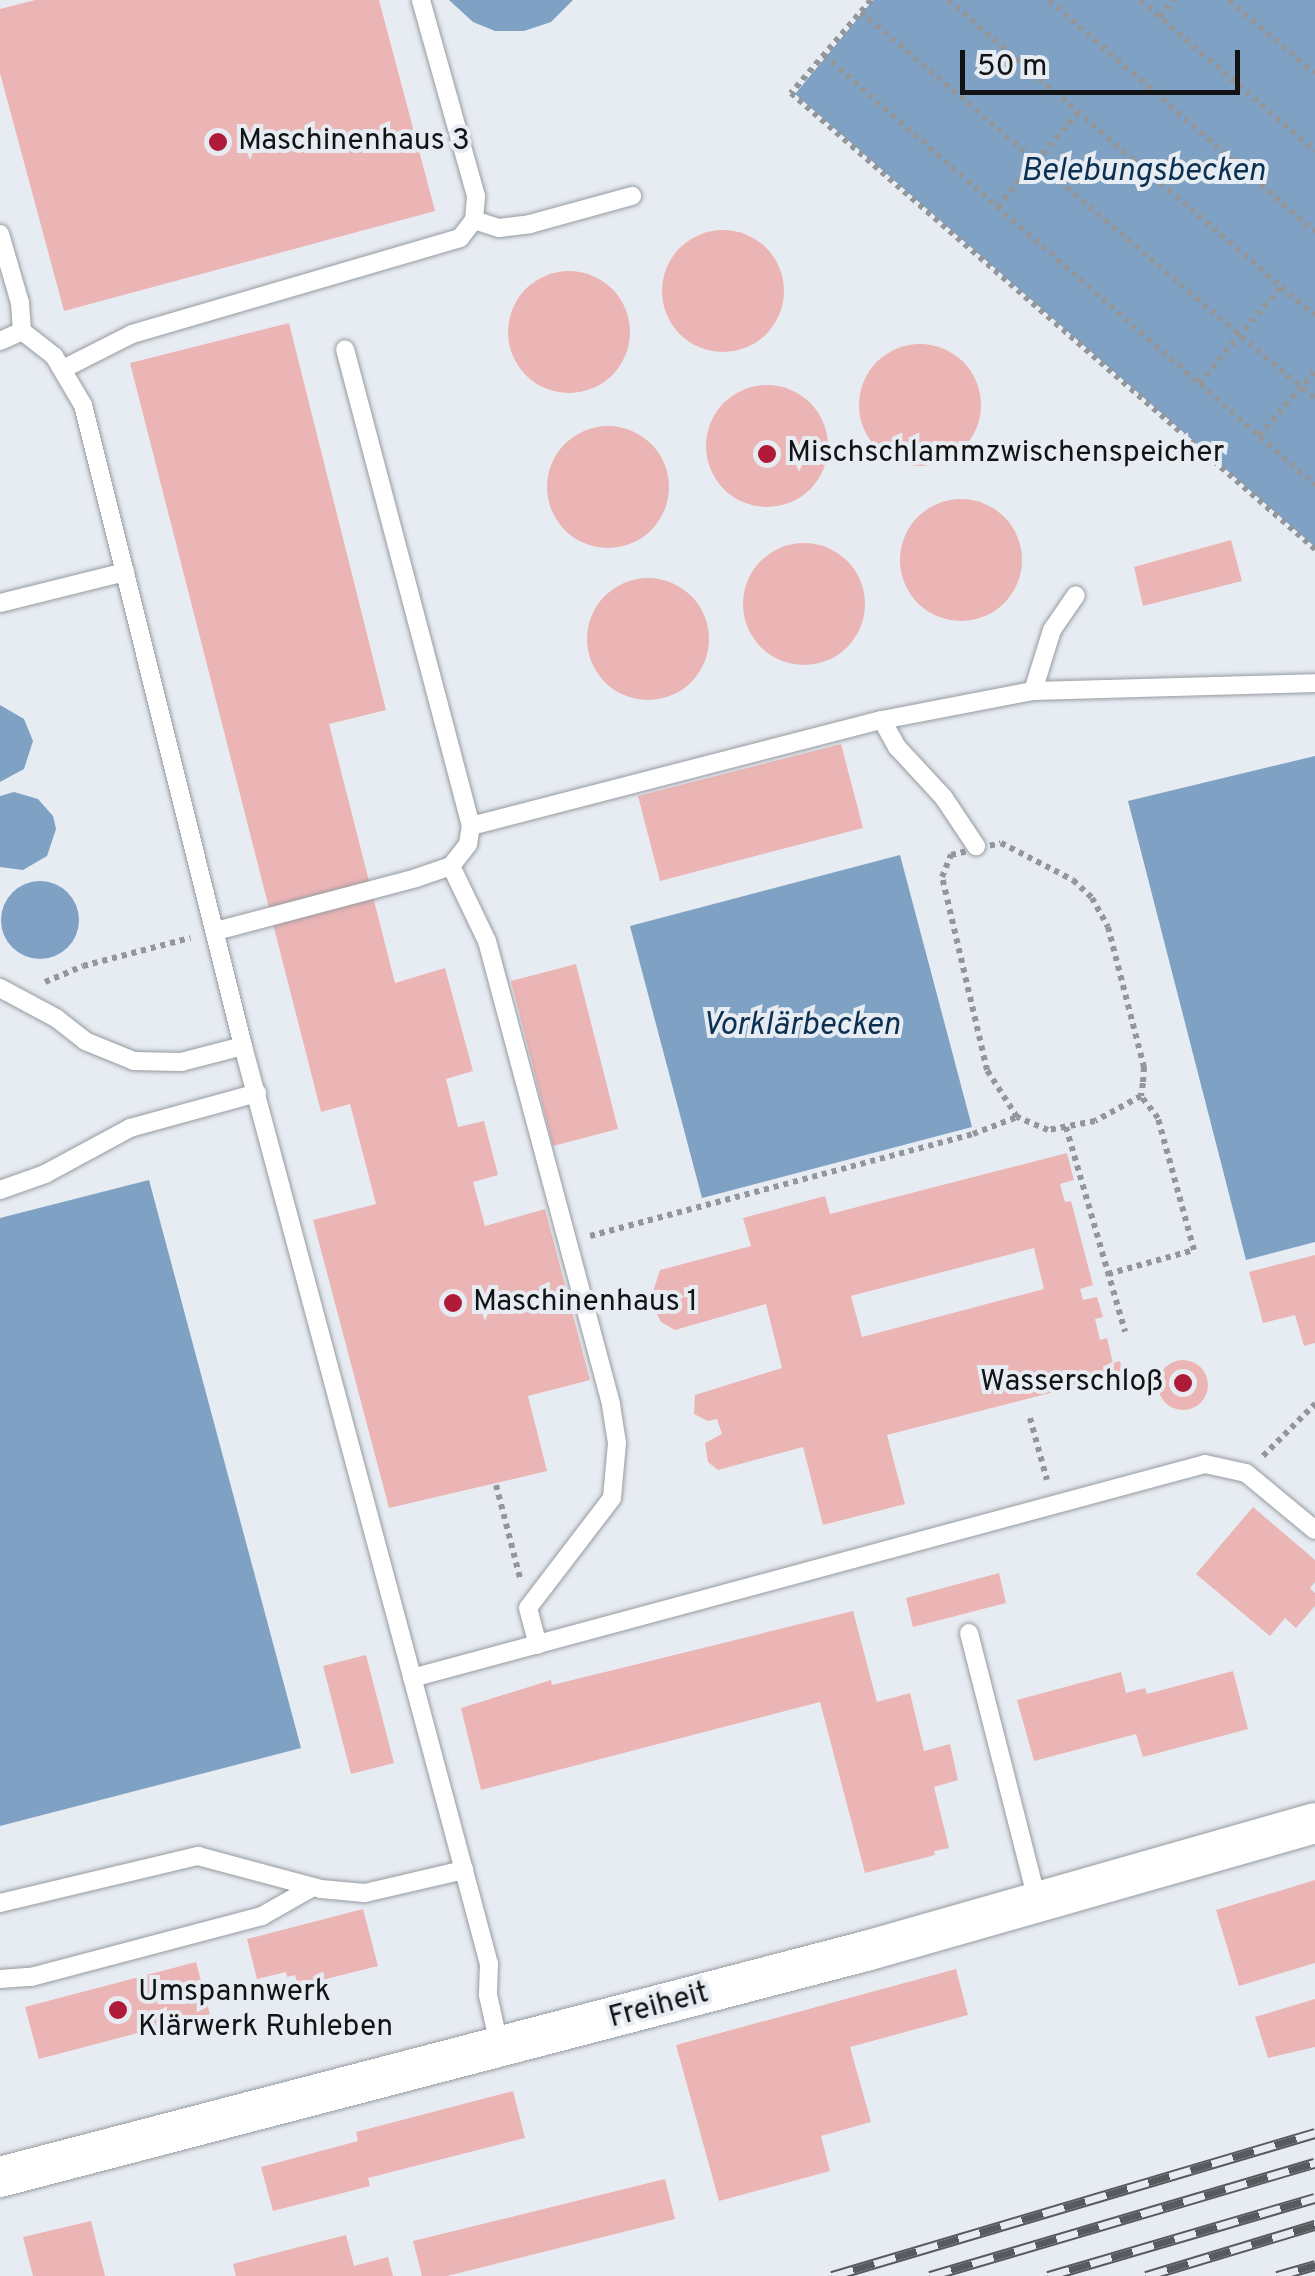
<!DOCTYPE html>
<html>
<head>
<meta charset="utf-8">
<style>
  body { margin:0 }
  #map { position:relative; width:1315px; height:2276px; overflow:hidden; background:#e7ecf2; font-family:Overpass,sans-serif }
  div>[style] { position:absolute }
  .water>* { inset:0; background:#7fa1c4 }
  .round { border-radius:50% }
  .building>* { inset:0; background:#ecb5b5 }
  .path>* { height:6px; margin-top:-3px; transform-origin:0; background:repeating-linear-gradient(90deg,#93979b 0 5px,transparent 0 10px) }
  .roads { filter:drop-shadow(0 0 2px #969ba0) drop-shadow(0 0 2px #969ba0) }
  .service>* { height:18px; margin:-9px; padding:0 9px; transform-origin:9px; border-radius:9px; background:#fff }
  .tertiary>* { height:40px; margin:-20px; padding:0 20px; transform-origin:20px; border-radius:20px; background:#fff }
  .rail>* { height:11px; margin-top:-5.5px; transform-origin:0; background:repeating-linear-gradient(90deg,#e7ecf2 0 22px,#575a5e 0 44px); box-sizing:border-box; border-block:2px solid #575a5e }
  .dots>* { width:28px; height:28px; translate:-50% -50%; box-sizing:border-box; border:5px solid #e7ecf2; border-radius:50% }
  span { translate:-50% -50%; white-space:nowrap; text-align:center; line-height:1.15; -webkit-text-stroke:8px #e7ecf2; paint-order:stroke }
  .poi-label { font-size:30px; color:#111315 }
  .left { translate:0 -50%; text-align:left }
  .right { translate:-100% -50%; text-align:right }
  .street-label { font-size:30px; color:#111315 }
  .water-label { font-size:32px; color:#0a3053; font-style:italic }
  .scale { position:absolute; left:960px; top:50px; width:280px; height:45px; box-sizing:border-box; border:5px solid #111315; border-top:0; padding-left:12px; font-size:30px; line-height:35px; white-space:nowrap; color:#111315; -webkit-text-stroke:8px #e7ecf2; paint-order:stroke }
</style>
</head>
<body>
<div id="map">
  <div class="water">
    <i style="clip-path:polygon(449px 0,573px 0,551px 22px,524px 31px,495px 31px,473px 22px)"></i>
    <i style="clip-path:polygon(873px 0,1315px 0,1315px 547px,795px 94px)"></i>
    <i style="clip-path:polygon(0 705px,24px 719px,33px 741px,24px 769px,0 782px)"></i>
    <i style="clip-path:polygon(1315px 756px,1315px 1242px,1246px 1260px,1128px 801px)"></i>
    <i style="clip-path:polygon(14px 792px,38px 799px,53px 816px,56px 829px,47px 856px,23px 870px,0 867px,0 796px)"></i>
    <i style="clip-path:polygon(900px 855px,972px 1127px,702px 1198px,630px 926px)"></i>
    <i class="round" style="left:1px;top:881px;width:78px;height:78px"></i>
    <i style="clip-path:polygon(149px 1180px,301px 1748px,0 1826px,0 1218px)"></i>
  </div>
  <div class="building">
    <i style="clip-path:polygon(35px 0,379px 0,435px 211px,64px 311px,0 73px,0 9px)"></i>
    <i class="round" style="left:662px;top:230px;width:122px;height:122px"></i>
    <i class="round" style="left:508px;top:271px;width:122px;height:122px"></i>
    <i style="clip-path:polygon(289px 323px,386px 710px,329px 724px,395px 983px,445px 968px,473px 1071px,446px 1079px,458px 1127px,484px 1121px,498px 1175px,473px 1182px,485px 1226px,545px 1209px,590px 1380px,528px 1396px,547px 1471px,389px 1508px,313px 1220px,376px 1204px,350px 1104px,321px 1112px,130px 363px)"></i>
    <i class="round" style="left:859px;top:344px;width:122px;height:122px"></i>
    <i class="round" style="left:706px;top:385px;width:122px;height:122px"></i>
    <i class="round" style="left:547px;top:426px;width:122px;height:122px"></i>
    <i class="round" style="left:900px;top:499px;width:122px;height:122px"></i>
    <i style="clip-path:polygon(1231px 540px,1242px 581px,1143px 606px,1134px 567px)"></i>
    <i class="round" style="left:743px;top:543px;width:122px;height:122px"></i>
    <i class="round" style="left:587px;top:578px;width:122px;height:122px"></i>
    <i style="clip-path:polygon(841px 744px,863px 828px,660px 881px,638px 796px)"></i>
    <i style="clip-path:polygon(576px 964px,618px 1129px,553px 1146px,511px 981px)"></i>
    <i style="clip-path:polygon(evenodd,1067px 1153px,1074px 1180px,1060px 1184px,1065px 1202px,1071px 1201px,1093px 1285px,1080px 1289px,1083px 1300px,1097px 1297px,1103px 1317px,1095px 1319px,1100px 1340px,1107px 1338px,1113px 1363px,1120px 1361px,1123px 1374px,887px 1435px,905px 1504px,823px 1525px,803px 1447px,718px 1470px,708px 1462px,705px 1443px,722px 1434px,717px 1419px,708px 1421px,694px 1414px,695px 1395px,782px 1368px,766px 1304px,675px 1330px,661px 1322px,650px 1301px,660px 1270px,751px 1246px,743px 1218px,825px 1196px,830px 1214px,1067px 1153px,1034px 1248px,1044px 1289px,862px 1337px,851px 1296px,1034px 1248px)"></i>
    <i style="clip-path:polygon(1315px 1255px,1315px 1343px,1304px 1346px,1295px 1315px,1263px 1323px,1249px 1272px)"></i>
    <i class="round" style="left:1158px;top:1360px;width:50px;height:50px"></i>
    <i style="clip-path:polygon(1253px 1507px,1315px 1560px,1315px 1582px,1310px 1588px,1315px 1593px,1315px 1606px,1296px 1628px,1285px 1618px,1270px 1636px,1196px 1574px)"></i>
    <i style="clip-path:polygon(999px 1573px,1006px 1603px,913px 1627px,906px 1598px)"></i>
    <i style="clip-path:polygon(853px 1611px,877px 1702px,910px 1693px,924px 1751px,950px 1744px,958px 1780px,934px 1787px,949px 1848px,934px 1851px,935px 1855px,865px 1873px,820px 1702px,481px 1790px,461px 1708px,551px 1680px,552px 1685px)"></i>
    <i style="clip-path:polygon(366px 1655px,394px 1763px,351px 1774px,323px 1666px)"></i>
    <i style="clip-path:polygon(1233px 1671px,1248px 1729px,1143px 1757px,1136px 1734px,1034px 1761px,1017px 1700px,1121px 1672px,1126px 1693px,1145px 1688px,1147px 1694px)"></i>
    <i style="clip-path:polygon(1315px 1880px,1315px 1963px,1239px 1986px,1216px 1910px)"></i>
    <i style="clip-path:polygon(363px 1909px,378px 1966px,298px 1986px,295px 1975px,287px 1977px,286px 1972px,257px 1979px,247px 1939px)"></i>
    <i style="clip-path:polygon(196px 1962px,210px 2014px,39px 2059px,25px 2007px)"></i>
    <i style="clip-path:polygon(956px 1969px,968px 2015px,850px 2047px,871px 2122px,821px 2136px,830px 2171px,719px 2201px,676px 2045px)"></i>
    <i style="clip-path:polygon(1315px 1999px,1315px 2047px,1268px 2058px,1255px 2017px)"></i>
    <i style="clip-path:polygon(513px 2091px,525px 2138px,368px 2178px,370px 2186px,273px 2211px,261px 2167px,358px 2141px,356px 2132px)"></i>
    <i style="clip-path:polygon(665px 2179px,675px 2219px,447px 2276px,422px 2276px,413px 2241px)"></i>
    <i style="clip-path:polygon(91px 2221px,105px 2276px,33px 2276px,23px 2237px)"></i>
    <i style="clip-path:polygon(346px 2235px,354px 2266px,388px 2257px,393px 2276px,236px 2276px,233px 2264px)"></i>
  </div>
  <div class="path">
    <i style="left:871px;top:0;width:123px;rotate:130.7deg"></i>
    <i style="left:791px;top:93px;width:695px;rotate:41.03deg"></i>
    <i style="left:948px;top:0;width:484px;rotate:40.7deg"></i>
    <i style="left:1049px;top:0;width:353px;rotate:41.1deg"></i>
    <i style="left:1140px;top:0;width:231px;rotate:40.8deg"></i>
    <i style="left:1229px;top:0;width:113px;rotate:40.7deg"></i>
    <i style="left:861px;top:12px;width:597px;rotate:40.45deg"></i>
    <i style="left:1160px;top:17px;width:22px;rotate:-51deg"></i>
    <i style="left:824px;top:55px;width:653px;rotate:41.21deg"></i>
    <i style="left:997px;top:207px;width:125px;rotate:-49.5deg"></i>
    <i style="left:1199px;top:383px;width:126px;rotate:-49.5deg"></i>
    <i style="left:1259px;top:436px;width:86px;rotate:-49.3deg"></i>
    <i style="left:1001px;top:843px;width:81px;rotate:27.2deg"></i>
    <i style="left:1073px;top:880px;width:26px;rotate:43deg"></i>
    <i style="left:1092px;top:898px;width:33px;rotate:61deg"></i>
    <i style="left:1108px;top:927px;width:145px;rotate:75.6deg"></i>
    <i style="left:1144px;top:1067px;width:16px;rotate:94deg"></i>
    <i style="left:1143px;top:1083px;width:13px;rotate:99deg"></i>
    <i style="left:1141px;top:1096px;width:52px;rotate:151.5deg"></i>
    <i style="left:1095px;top:1121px;width:48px;rotate:169.2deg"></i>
    <i style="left:1048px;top:1130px;width:34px;rotate:-157deg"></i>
    <i style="left:1017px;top:1117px;width:56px;rotate:-122.6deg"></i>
    <i style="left:987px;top:1070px;width:198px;rotate:-103.1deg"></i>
    <i style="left:942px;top:877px;width:24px;rotate:-68deg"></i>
    <i style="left:951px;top:855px;width:51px;rotate:-13.5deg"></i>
    <i style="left:45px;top:982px;width:41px;rotate:-22.8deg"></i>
    <i style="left:83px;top:966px;width:111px;rotate:-14.7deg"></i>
    <i style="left:1066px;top:1127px;width:213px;rotate:73.9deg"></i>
    <i style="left:590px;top:1236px;width:396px;rotate:-14.9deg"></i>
    <i style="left:973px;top:1134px;width:47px;rotate:-21.1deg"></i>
    <i style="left:1108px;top:1274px;width:89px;rotate:-15.6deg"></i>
    <i style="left:1194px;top:1250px;width:137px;rotate:-105.3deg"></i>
    <i style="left:1158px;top:1118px;width:28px;rotate:-128deg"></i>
    <i style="left:1030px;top:1418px;width:64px;rotate:74.7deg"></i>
    <i style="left:1263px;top:1456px;width:74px;rotate:-45deg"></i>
    <i style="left:496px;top:1485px;width:96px;rotate:75.5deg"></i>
  </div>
  <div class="roads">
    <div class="service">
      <i style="left:474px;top:220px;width:26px;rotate:18deg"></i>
      <i style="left:499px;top:228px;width:31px;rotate:-7deg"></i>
      <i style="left:530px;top:224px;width:106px;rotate:-15.4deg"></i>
      <i style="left:0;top:234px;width:72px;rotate:73.8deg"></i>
      <i style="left:20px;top:303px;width:28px;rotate:86deg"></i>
      <i style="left:22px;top:331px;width:41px;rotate:38deg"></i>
      <i style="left:54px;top:356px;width:57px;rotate:59.4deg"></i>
      <i style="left:83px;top:405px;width:661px;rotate:75.98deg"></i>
      <i style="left:243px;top:1046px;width:950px;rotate:75deg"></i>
      <i style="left:489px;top:1964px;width:31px;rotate:92deg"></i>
      <i style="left:488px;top:1995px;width:55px;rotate:77.5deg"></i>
      <i style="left:0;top:341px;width:24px;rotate:-24deg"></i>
      <i style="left:63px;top:369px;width:77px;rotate:-26.9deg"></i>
      <i style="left:132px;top:334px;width:342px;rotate:-16.3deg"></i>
      <i style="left:460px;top:238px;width:23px;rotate:-52deg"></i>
      <i style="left:474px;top:220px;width:24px;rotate:-85deg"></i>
      <i style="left:476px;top:196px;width:204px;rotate:-105.7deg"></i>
      <i style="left:0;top:603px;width:129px;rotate:-13.9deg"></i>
      <i style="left:1033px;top:691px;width:282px;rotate:-1.6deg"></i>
      <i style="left:882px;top:720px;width:31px;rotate:61deg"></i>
      <i style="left:897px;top:747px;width:69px;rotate:47.3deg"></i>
      <i style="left:944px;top:798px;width:58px;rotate:56.3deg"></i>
      <i style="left:471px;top:826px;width:424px;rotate:-14.5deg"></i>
      <i style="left:882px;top:720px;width:154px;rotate:-10.9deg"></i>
      <i style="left:1033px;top:691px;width:64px;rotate:-72.7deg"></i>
      <i style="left:1052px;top:630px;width:42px;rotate:-55.6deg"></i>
      <i style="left:451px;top:866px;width:83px;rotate:64.4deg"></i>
      <i style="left:487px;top:941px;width:480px;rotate:75deg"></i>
      <i style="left:611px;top:1405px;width:38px;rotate:81deg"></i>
      <i style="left:617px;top:1443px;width:55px;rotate:95.2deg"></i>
      <i style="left:612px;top:1498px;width:138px;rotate:127.4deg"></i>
      <i style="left:528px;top:1608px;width:38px;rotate:75deg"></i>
      <i style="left:216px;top:931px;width:207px;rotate:-14.8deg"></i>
      <i style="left:416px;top:878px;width:37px;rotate:-19deg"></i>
      <i style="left:451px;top:866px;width:28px;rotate:-52deg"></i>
      <i style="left:468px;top:844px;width:18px;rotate:-81deg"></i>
      <i style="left:471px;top:826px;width:493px;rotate:-104.8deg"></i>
      <i style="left:0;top:988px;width:64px;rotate:28.2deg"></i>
      <i style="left:56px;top:1018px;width:37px;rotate:38deg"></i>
      <i style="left:85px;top:1041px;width:53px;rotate:22.2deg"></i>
      <i style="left:134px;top:1061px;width:47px;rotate:1.2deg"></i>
      <i style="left:181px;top:1062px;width:64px;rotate:-14.5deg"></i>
      <i style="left:0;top:1190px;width:48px;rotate:-19.6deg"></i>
      <i style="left:45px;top:1174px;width:97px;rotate:-28.4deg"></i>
      <i style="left:130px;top:1128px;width:132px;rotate:-15.4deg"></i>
      <i style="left:969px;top:1633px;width:280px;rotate:75.7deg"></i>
      <i style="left:412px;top:1678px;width:821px;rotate:-15.1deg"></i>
      <i style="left:1205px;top:1464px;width:42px;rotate:12.4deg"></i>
      <i style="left:1246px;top:1473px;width:89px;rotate:39.6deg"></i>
      <i style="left:0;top:1903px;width:204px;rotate:-13.4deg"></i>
      <i style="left:198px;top:1856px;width:127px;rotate:15deg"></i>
      <i style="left:321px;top:1889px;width:44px;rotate:5.2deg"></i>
      <i style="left:365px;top:1893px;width:102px;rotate:-13.1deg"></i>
      <i style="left:0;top:1979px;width:31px;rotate:-4deg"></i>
      <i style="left:31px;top:1977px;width:239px;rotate:-14.8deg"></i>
      <i style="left:262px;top:1916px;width:59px;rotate:-29.6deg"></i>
    </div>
    <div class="tertiary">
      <i style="left:0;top:2177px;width:895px;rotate:-14.63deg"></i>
      <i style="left:866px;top:1951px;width:467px;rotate:-15.9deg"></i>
    </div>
  </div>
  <div class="rail">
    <i style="left:832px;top:2276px;width:504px;rotate:-16.49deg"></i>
    <i style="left:930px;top:2276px;width:401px;rotate:-16.4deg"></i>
    <i style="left:1048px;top:2276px;width:278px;rotate:-16.3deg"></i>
    <i style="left:1146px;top:2276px;width:177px;rotate:-16.8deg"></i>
    <i style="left:1277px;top:2276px;width:40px;rotate:-16deg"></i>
  </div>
  <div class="dots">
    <i style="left:218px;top:142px;background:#ae1a37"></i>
    <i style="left:767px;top:454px;background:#ae1a37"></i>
    <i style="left:453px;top:1303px;background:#ae1a37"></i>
    <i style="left:1183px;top:1383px;background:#ae1a37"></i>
    <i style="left:118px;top:2010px;background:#ae1a37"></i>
  </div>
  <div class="poi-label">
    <span class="left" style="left:238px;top:142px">Maschinenhaus 3</span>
    <span class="left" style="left:787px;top:454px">Mischschlammzwischenspeicher</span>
    <span class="left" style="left:473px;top:1303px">Maschinenhaus 1</span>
    <span class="right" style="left:1163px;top:1383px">Wasserschloß</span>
    <span class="left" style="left:138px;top:2010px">Umspannwerk<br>Klärwerk Ruhleben</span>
  </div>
  <div class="street-label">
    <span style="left:659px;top:2007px;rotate:-15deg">Freiheit</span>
  </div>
  <div class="water-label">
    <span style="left:1143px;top:172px">Belebungsbecken</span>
    <span style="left:801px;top:1026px">Vorklärbecken</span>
  </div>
  <div class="scale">50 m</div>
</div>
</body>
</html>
